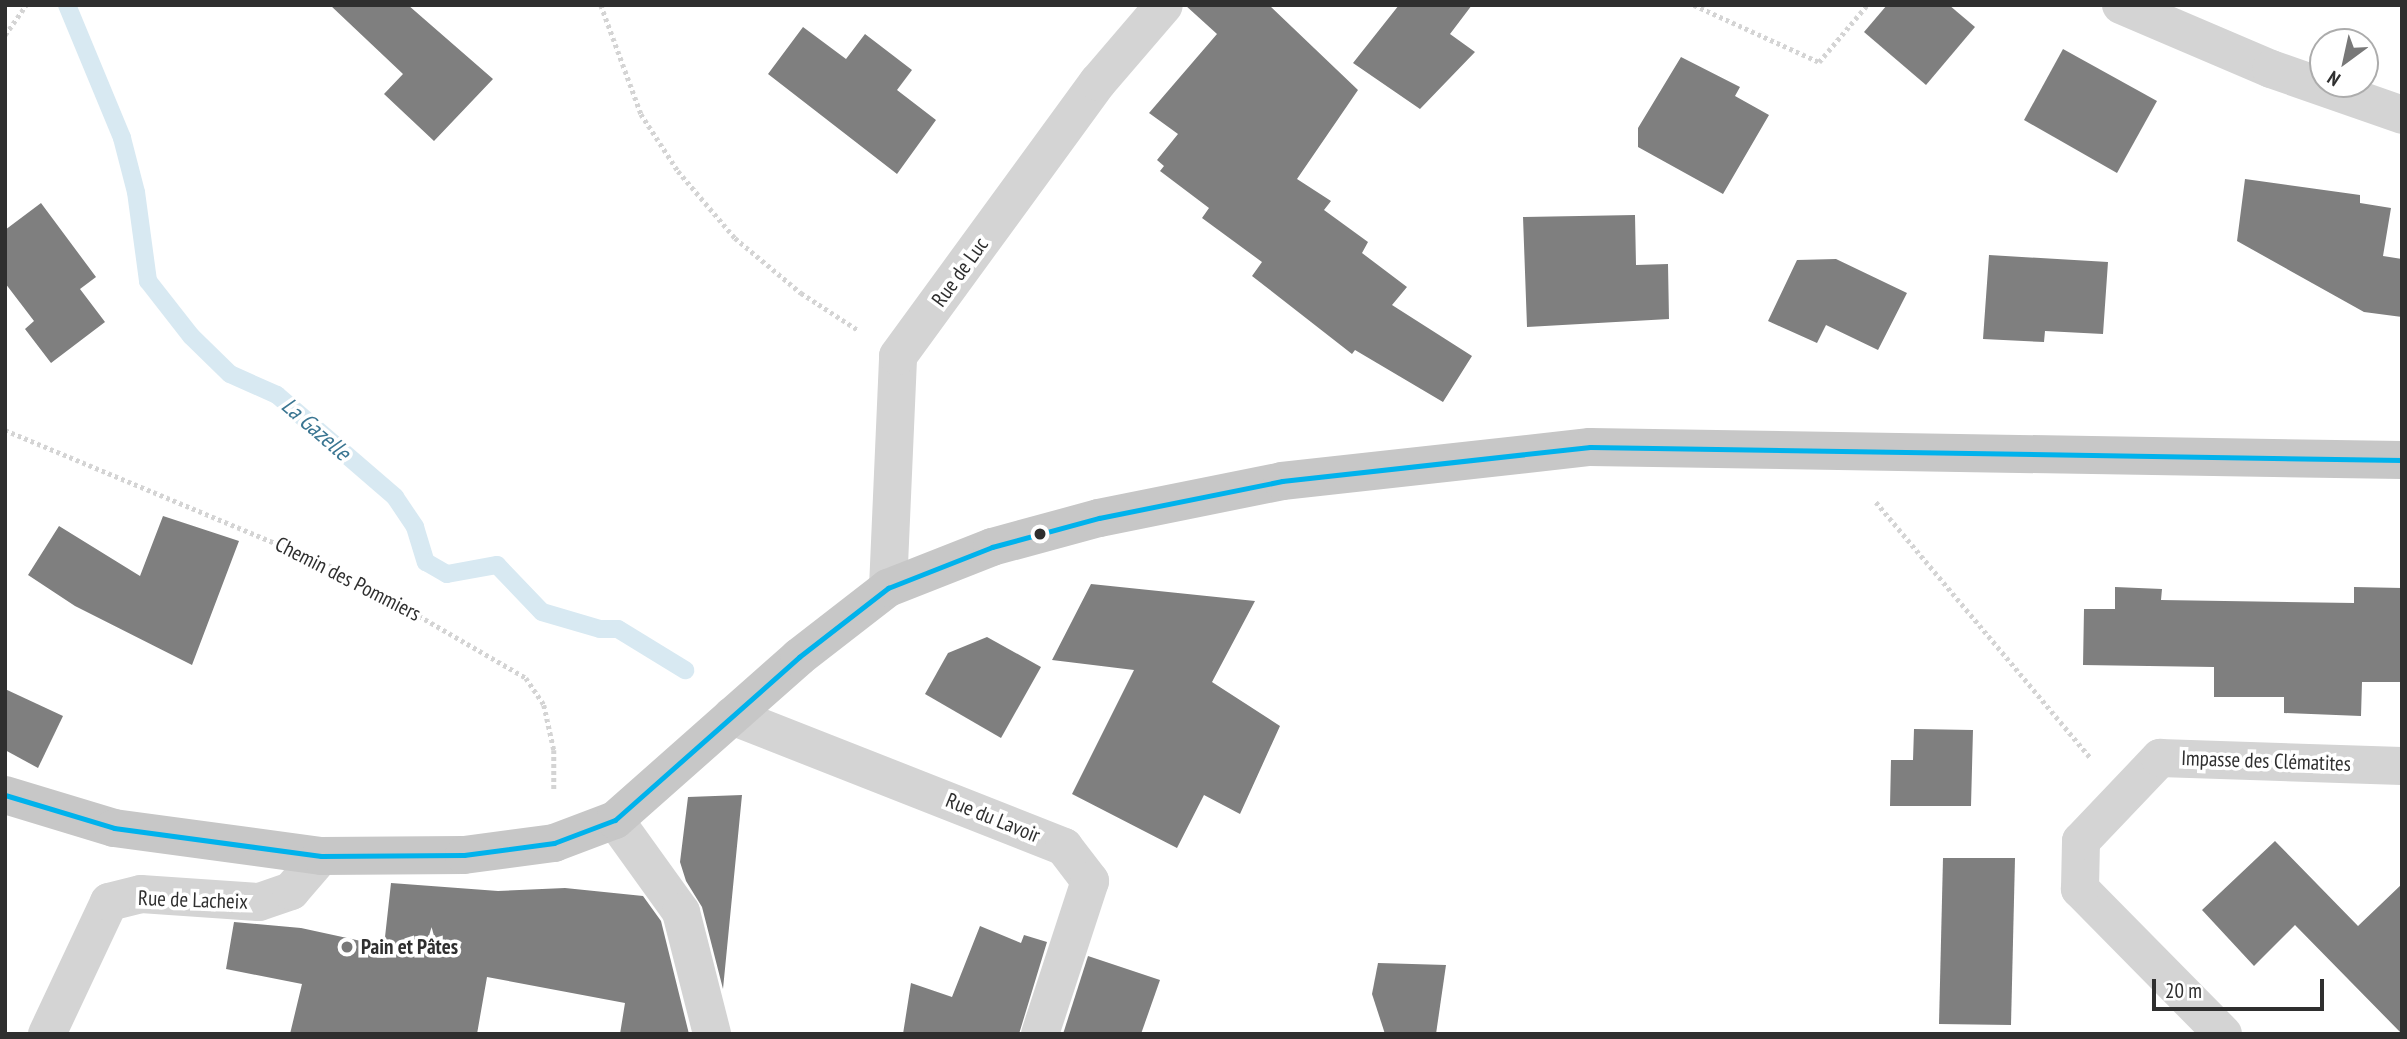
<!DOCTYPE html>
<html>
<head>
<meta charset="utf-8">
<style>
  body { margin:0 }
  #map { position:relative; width:2407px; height:1039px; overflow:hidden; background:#fff; font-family:"PT Sans Narrow",sans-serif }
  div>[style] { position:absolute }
  .stream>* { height:18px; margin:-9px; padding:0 9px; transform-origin:9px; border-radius:9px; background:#d8e9f2 }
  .building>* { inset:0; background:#7f7f7f }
  .path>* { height:4.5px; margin-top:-2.25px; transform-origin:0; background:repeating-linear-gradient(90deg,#d4d4d4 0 3.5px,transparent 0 7px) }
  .minor>* { height:38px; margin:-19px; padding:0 19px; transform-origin:19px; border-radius:19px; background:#d4d4d4 }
  .major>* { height:38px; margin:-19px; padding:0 19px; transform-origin:19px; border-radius:19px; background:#c7c7c7 }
  .bus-1>* { height:5px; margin:-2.5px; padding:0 2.5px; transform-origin:2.5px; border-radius:2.5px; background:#00b2ec }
  .dots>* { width:19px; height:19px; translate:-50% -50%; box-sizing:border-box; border:4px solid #fff; border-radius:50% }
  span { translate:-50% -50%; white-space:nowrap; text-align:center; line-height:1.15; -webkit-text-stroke:7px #fff; paint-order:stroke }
  .street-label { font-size:21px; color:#2f2f2f }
  .poi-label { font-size:21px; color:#2f2f2f; font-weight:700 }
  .left { translate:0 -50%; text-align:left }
  .water-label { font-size:23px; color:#3b7692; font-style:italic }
  .frame { position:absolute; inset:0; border:7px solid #2f2f2f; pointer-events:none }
  .north { position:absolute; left:2309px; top:28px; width:70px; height:70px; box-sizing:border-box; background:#fff; border:2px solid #acacac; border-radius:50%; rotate:213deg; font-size:19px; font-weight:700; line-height:28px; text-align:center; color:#2f2f2f }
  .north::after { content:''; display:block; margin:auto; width:24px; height:32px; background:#787878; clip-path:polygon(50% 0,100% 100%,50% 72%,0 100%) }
  .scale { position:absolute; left:2152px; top:979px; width:172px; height:32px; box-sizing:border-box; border:4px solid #2f2f2f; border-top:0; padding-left:9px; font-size:21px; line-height:24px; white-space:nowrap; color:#2f2f2f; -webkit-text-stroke:5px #fff; paint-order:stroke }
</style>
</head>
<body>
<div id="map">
  <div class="stream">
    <i style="left:67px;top:5px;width:144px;rotate:67.5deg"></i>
    <i style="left:122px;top:138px;width:56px;rotate:75.5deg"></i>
    <i style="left:136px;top:192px;width:90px;rotate:82.3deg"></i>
    <i style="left:148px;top:281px;width:70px;rotate:52deg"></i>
    <i style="left:191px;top:336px;width:54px;rotate:44.3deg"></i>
    <i style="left:230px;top:374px;width:51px;rotate:24.1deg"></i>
    <i style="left:277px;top:395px;width:156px;rotate:40.8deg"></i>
    <i style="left:395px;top:497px;width:36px;rotate:56deg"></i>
    <i style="left:415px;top:527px;width:37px;rotate:73deg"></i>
    <i style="left:426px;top:562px;width:24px;rotate:30deg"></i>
    <i style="left:447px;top:574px;width:51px;rotate:-10.2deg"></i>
    <i style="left:497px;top:565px;width:65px;rotate:46.2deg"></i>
    <i style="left:542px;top:612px;width:60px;rotate:16.3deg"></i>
    <i style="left:600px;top:629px;width:18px"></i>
    <i style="left:618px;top:629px;width:79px;rotate:31.5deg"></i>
  </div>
  <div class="building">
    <i style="clip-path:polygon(330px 5px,408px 5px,493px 79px,434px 141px,384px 94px,403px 74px)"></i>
    <i style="clip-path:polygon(1185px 5px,1269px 5px,1358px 90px,1297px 179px,1331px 201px,1324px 210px,1368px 242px,1362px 253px,1407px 287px,1392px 305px,1472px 356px,1443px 402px,1355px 350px,1352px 354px,1252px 276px,1262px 262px,1202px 218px,1209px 208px,1160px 171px,1164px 166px,1157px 160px,1178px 134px,1149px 113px,1217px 34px)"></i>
    <i style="clip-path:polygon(1399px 5px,1472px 5px,1450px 34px,1475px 52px,1420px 109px,1353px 63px)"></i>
    <i style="clip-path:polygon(1887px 5px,1949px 5px,1975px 27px,1926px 85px,1864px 32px)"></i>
    <i style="clip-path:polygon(803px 27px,846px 59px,865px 34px,912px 70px,897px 90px,936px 120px,897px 174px,768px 74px)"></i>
    <i style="clip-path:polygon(2063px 49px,2157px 101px,2117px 173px,2024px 120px)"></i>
    <i style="clip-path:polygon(1681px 57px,1740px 87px,1735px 96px,1769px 115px,1723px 194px,1638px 147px,1638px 128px)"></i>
    <i style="clip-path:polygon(2245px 179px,2360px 195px,2360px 203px,2391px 208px,2383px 256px,2402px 259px,2402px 317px,2364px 312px,2237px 241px)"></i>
    <i style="clip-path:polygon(41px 203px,96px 277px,80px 289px,105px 322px,51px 363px,25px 329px,34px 321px,5px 283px,5px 230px)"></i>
    <i style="clip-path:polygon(1635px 215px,1636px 265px,1668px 264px,1669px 319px,1527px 327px,1523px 217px)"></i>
    <i style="clip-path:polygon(1989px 255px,2108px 262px,2103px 334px,2045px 331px,2044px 342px,1983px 339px)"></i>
    <i style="clip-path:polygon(1836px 259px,1907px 293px,1878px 350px,1826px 325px,1817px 343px,1768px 321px,1797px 260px)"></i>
    <i style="clip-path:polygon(163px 516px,239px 541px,192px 665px,75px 606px,28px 575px,59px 526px,140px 576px)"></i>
    <i style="clip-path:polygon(1091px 584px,1255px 601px,1212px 682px,1280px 726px,1240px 814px,1204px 795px,1177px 848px,1072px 794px,1134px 670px,1052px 660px)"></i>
    <i style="clip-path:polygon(2115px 587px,2162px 589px,2161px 600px,2354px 603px,2354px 587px,2402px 588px,2402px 682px,2362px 682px,2361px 716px,2284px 713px,2284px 697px,2214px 697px,2214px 667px,2083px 665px,2084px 609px,2115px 609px)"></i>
    <i style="clip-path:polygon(987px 637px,1041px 667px,1001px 738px,925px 694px,948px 653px)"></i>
    <i style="clip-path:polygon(5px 689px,63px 716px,38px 768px,5px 750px)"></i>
    <i style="clip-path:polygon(1914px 729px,1973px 730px,1971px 806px,1890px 806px,1891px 760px,1913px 760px)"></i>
    <i style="clip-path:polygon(742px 795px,723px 989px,702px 907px,686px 881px,680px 862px,688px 797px)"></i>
    <i style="clip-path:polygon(2275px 841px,2358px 926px,2402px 884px,2402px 1034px,2295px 925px,2254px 966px,2202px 910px)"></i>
    <i style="clip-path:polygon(1943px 858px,2015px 858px,2011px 1025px,1939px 1024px)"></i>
    <i style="clip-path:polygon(391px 883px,498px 891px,565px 888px,643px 896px,661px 921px,689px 1034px,620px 1034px,625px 1003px,487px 977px,477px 1034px,290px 1034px,302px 984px,226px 969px,234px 922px,301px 928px,384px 946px)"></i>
    <i style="clip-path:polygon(980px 926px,1021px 943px,1024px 935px,1047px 942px,1019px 1034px,903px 1034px,911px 983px,952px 997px)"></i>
    <i style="clip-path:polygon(1088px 956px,1160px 980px,1141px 1034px,1063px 1034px)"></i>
    <i style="clip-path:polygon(1378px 963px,1446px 965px,1436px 1034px,1385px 1034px,1372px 994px)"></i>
  </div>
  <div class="path">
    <i style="left:601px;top:5px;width:116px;rotate:69.8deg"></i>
    <i style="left:641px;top:114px;width:68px;rotate:57deg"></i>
    <i style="left:678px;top:171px;width:88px;rotate:49.6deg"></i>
    <i style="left:735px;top:238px;width:86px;rotate:39.8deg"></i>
    <i style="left:801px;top:293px;width:68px;rotate:33deg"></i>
    <i style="left:1694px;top:5px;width:137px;rotate:24.5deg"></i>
    <i style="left:1819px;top:62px;width:75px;rotate:-49.9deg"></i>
    <i style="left:5px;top:35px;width:37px;rotate:-55deg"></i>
    <i style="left:5px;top:430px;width:363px;rotate:22.7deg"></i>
    <i style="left:340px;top:570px;width:215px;rotate:30.1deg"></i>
    <i style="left:526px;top:678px;width:32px;rotate:56deg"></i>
    <i style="left:544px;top:705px;width:46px;rotate:77.5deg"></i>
    <i style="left:554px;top:750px;width:40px;rotate:90deg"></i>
    <i style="left:1876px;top:502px;width:334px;rotate:50deg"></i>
  </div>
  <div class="minor">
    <i style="left:2121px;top:5px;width:163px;rotate:23.1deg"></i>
    <i style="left:2271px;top:69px;width:139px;rotate:19.3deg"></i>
    <i style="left:888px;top:588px;width:232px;rotate:-87.5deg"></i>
    <i style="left:898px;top:356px;width:339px;rotate:-53.9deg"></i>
    <i style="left:1098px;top:82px;width:101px;rotate:-49.4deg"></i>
    <i style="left:732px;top:716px;width:357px;rotate:21.5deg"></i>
    <i style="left:1064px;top:847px;width:43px;rotate:52.6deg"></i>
    <i style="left:1090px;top:881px;width:161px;rotate:108.1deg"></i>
    <i style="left:615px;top:820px;width:113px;rotate:54.3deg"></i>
    <i style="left:681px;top:912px;width:126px;rotate:75.7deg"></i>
    <i style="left:47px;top:1034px;width:146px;rotate:-64.8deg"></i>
    <i style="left:109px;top:902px;width:33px;rotate:-14deg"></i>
    <i style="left:141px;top:894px;width:118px;rotate:3.9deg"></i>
    <i style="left:259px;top:902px;width:34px;rotate:-19deg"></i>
    <i style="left:291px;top:891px;width:46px;rotate:-49.4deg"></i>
    <i style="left:2223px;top:1034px;width:204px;rotate:-134.6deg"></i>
    <i style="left:2080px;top:889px;width:48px;rotate:-88.8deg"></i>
    <i style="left:2081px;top:841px;width:115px;rotate:-46.4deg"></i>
    <i style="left:2160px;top:758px;width:242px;rotate:1.9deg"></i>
  </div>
  <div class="major">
    <i style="left:5px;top:795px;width:114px;rotate:16.8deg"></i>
    <i style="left:114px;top:828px;width:209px;rotate:7.7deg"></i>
    <i style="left:321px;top:856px;width:143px;rotate:-0.4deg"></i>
    <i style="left:464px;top:855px;width:91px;rotate:-7.6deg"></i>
    <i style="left:554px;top:843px;width:65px;rotate:-20.7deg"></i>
    <i style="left:615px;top:820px;width:246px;rotate:-41.5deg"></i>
    <i style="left:799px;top:657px;width:113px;rotate:-37.8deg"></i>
    <i style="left:888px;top:588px;width:112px;rotate:-21.5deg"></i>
    <i style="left:992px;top:547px;width:111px;rotate:-15.2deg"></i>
    <i style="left:1099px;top:518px;width:187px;rotate:-11.4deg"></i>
    <i style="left:1282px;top:481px;width:310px;rotate:-6.3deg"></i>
    <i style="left:1590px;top:447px;width:812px;rotate:0.92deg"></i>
  </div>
  <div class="bus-1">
    <i style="left:5px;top:795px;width:114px;rotate:16.8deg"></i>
    <i style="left:114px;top:828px;width:209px;rotate:7.7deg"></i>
    <i style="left:321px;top:856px;width:143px;rotate:-0.4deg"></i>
    <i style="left:464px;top:855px;width:91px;rotate:-7.6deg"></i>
    <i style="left:554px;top:843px;width:65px;rotate:-20.7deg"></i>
    <i style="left:615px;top:820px;width:246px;rotate:-41.5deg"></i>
    <i style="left:799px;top:657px;width:113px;rotate:-37.8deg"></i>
    <i style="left:888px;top:588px;width:112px;rotate:-21.5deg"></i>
    <i style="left:992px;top:547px;width:111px;rotate:-15.2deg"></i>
    <i style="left:1099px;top:518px;width:187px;rotate:-11.4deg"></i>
    <i style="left:1282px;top:481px;width:310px;rotate:-6.3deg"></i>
    <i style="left:1590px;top:447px;width:812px;rotate:0.92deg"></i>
  </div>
  <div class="dots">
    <i style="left:1040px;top:534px;background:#2f2f2f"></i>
    <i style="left:347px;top:947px;background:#787878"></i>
  </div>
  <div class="street-label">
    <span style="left:960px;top:272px;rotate:-54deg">Rue de Luc</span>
    <span style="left:348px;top:579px;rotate:27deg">Chemin des Pommiers</span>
    <span style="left:2266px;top:761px;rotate:2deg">Impasse des Clématites</span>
    <span style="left:993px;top:818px;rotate:22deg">Rue du Lavoir</span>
    <span style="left:193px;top:900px;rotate:2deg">Rue de Lacheix</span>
  </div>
  <div class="poi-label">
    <span class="left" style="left:361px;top:947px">Pain et Pâtes</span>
  </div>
  <div class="water-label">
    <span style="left:316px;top:429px;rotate:41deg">La Gazelle</span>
  </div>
  <div class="frame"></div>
  <div class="north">N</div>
  <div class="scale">20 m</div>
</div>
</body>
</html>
